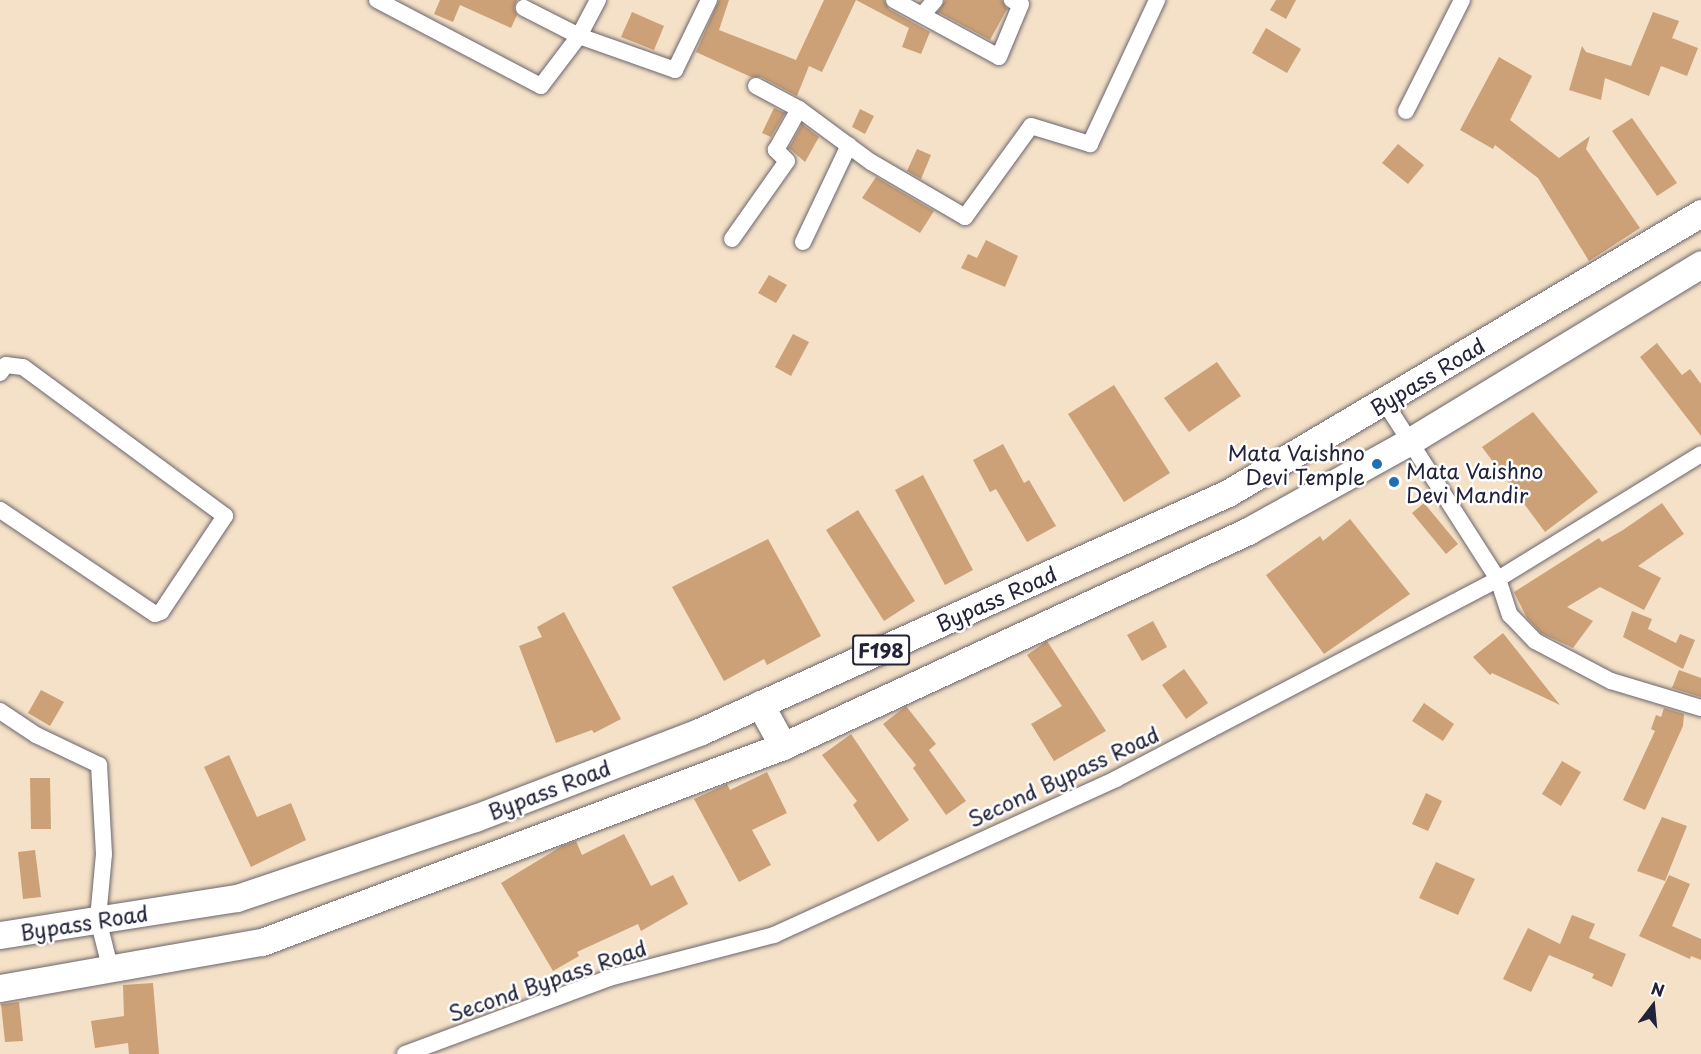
<!DOCTYPE html>
<html>
<head>
<meta charset="utf-8">
<style>
  body { margin:0 }
  #map { position:relative; width:1701px; height:1054px; overflow:hidden; background:#f4e1c7; font-family:"Playpen Sans",sans-serif }
  div>[style] { position:absolute }
  .building>* { inset:0; background:#cca177 }
  .roads { filter:drop-shadow(0 0 2px #6c656c) drop-shadow(0 0 2px #6c656c) }
  .street>* { height:16px; margin:-8px; padding:0 8px; transform-origin:8px; border-radius:8px; background:#fff }
  .primary>* { height:27px; margin:-13.5px; padding:0 13.5px; transform-origin:13.5px; border-radius:13.5px; background:#fff }
  .dots>* { width:16px; height:16px; translate:-50% -50%; box-sizing:border-box; border:3px solid #fff; border-radius:50% }
  span { translate:-50% -50%; white-space:nowrap; text-align:center; line-height:1.15; -webkit-text-stroke:5px #fff; paint-order:stroke }
  .shield-label span { padding:2px 4px; background:#fff; border:2px solid; border-radius:4px; -webkit-text-stroke-width:0 }
  .shield-label { font-size:20px; color:#22223b; font-weight:700 }
  .street-label { font-size:21px; color:#22223b }
  .poi-label { font-size:21px; color:#22223b }
  .right { translate:-100% -50%; text-align:right }
  .left { translate:0 -50%; text-align:left }
  .north { position:absolute; left:1623px; top:976px; width:60px; height:60px; -webkit-text-stroke:4px #fff; paint-order:stroke; rotate:16deg; font-size:16px; font-weight:700; line-height:24px; text-align:center; color:#22223b }
  .north::after { content:''; display:block; margin:auto; width:21px; height:27px; background:#22223b; clip-path:polygon(50% 0,100% 100%,50% 72%,0 100%) }
</style>
</head>
<body>
<div id="map">
  <div class="building">
    <i style="clip-path:polygon(440px 0,517px 0,514px 8px,517px 15px,511px 28px,460px 5px,453px 22px,434px 14px)"></i>
    <i style="clip-path:polygon(719px 0,729px 0,719px 30px,796px 60px,824px 0,884px 0,889px 9px,930px 32px,921px 54px,902px 47px,909px 28px,856px 0,822px 72px,809px 66px,797px 96px,761px 77px,751px 77px,696px 52px)"></i>
    <i style="clip-path:polygon(945px 0,1002px 0,1007px 9px,990px 40px,938px 12px)"></i>
    <i style="clip-path:polygon(1276px 0,1296px 0,1286px 19px,1270px 10px)"></i>
    <i style="clip-path:polygon(632px 12px,664px 26px,654px 50px,621px 37px)"></i>
    <i style="clip-path:polygon(1653px 12px,1679px 21px,1672px 38px,1698px 48px,1687px 76px,1661px 66px,1649px 96px,1605px 78px,1601px 100px,1569px 90px,1582px 46px,1586px 52px,1631px 66px)"></i>
    <i style="clip-path:polygon(1266px 28px,1301px 49px,1287px 73px,1252px 53px)"></i>
    <i style="clip-path:polygon(1499px 57px,1532px 76px,1510px 120px,1559px 158px,1590px 136px,1586px 149px,1640px 228px,1589px 261px,1538px 178px,1495px 145px,1493px 149px,1460px 130px)"></i>
    <i style="clip-path:polygon(774px 108px,785px 113px,771px 137px,762px 133px)"></i>
    <i style="clip-path:polygon(860px 109px,874px 116px,865px 134px,852px 127px)"></i>
    <i style="clip-path:polygon(1632px 118px,1677px 183px,1657px 196px,1612px 131px)"></i>
    <i style="clip-path:polygon(802px 124px,819px 137px,805px 162px,789px 148px)"></i>
    <i style="clip-path:polygon(1398px 144px,1424px 165px,1408px 184px,1382px 163px)"></i>
    <i style="clip-path:polygon(917px 149px,931px 155px,921px 179px,907px 171px)"></i>
    <i style="clip-path:polygon(876px 177px,934px 211px,920px 233px,862px 198px)"></i>
    <i style="clip-path:polygon(986px 240px,1018px 256px,1005px 287px,961px 268px,968px 254px,977px 258px)"></i>
    <i style="clip-path:polygon(769px 275px,787px 285px,776px 303px,758px 293px)"></i>
    <i style="clip-path:polygon(793px 334px,809px 342px,791px 376px,775px 367px)"></i>
    <i style="clip-path:polygon(1657px 343px,1682px 375px,1690px 369px,1701px 384px,1701px 436px,1640px 357px)"></i>
    <i style="clip-path:polygon(1217px 362px,1241px 396px,1189px 432px,1164px 398px)"></i>
    <i style="clip-path:polygon(1114px 385px,1170px 473px,1124px 502px,1068px 414px)"></i>
    <i style="clip-path:polygon(1533px 412px,1598px 492px,1545px 532px,1482px 447px)"></i>
    <i style="clip-path:polygon(1003px 444px,1024px 483px,1029px 480px,1056px 526px,1027px 542px,996px 489px,990px 492px,973px 460px)"></i>
    <i style="clip-path:polygon(923px 475px,973px 570px,945px 585px,895px 490px)"></i>
    <i style="clip-path:polygon(1424px 503px,1458px 544px,1446px 554px,1412px 513px)"></i>
    <i style="clip-path:polygon(1662px 503px,1684px 534px,1638px 566px,1661px 578px,1644px 610px,1600px 587px,1567px 607px,1593px 621px,1573px 648px,1541px 633px,1527px 618px,1514px 592px,1599px 538px,1602px 542px,1623px 530px)"></i>
    <i style="clip-path:polygon(858px 510px,915px 601px,884px 621px,826px 530px)"></i>
    <i style="clip-path:polygon(1350px 519px,1410px 594px,1324px 654px,1266px 575px,1320px 536px,1323px 541px)"></i>
    <i style="clip-path:polygon(768px 539px,821px 636px,767px 665px,764px 659px,724px 681px,672px 587px)"></i>
    <i style="clip-path:polygon(1632px 611px,1652px 619px,1648px 629px,1676px 643px,1680px 634px,1695px 640px,1683px 669px,1623px 637px)"></i>
    <i style="clip-path:polygon(564px 612px,621px 719px,594px 733px,592px 730px,556px 743px,519px 646px,542px 637px,537px 627px)"></i>
    <i style="clip-path:polygon(1153px 621px,1167px 647px,1142px 661px,1127px 635px)"></i>
    <i style="clip-path:polygon(1503px 633px,1560px 705px,1492px 673px,1490px 675px,1473px 657px)"></i>
    <i style="clip-path:polygon(1047px 641px,1106px 731px,1054px 761px,1031px 724px,1062px 706px,1027px 655px)"></i>
    <i style="clip-path:polygon(1184px 669px,1208px 703px,1186px 719px,1162px 685px)"></i>
    <i style="clip-path:polygon(1679px 670px,1701px 678px,1701px 697px,1672px 688px)"></i>
    <i style="clip-path:polygon(41px 690px,64px 702px,50px 726px,28px 713px)"></i>
    <i style="clip-path:polygon(1424px 703px,1454px 724px,1443px 741px,1412px 721px)"></i>
    <i style="clip-path:polygon(906px 706px,936px 744px,929px 750px,966px 801px,946px 815px,913px 768px,916px 765px,883px 724px)"></i>
    <i style="clip-path:polygon(1664px 708px,1684px 714px,1683px 726px,1645px 810px,1623px 800px,1655px 731px,1651px 729px,1656px 715px,1661px 717px)"></i>
    <i style="clip-path:polygon(851px 734px,909px 820px,878px 842px,853px 805px,857px 801px,822px 755px)"></i>
    <i style="clip-path:polygon(229px 755px,257px 817px,291px 803px,306px 840px,251px 867px,204px 767px)"></i>
    <i style="clip-path:polygon(1562px 761px,1581px 772px,1561px 806px,1542px 794px)"></i>
    <i style="clip-path:polygon(767px 772px,787px 813px,752px 830px,771px 865px,739px 882px,694px 799px,727px 784px,730px 790px)"></i>
    <i style="clip-path:polygon(30px 778px,50px 778px,51px 829px,31px 829px)"></i>
    <i style="clip-path:polygon(1426px 793px,1442px 801px,1428px 831px,1412px 824px)"></i>
    <i style="clip-path:polygon(1662px 817px,1687px 826px,1665px 881px,1637px 871px)"></i>
    <i style="clip-path:polygon(624px 834px,651px 886px,673px 875px,688px 904px,641px 931px,638px 924px,577px 952px,579px 956px,553px 971px,501px 883px,562px 846px,576px 841px,582px 855px)"></i>
    <i style="clip-path:polygon(35px 850px,41px 897px,23px 899px,18px 852px)"></i>
    <i style="clip-path:polygon(1436px 862px,1475px 879px,1458px 915px,1419px 898px)"></i>
    <i style="clip-path:polygon(1669px 875px,1690px 884px,1672px 926px,1701px 939px,1701px 960px,1691px 956px,1690px 959px,1639px 936px)"></i>
    <i style="clip-path:polygon(1572px 915px,1595px 924px,1589px 938px,1626px 954px,1612px 987px,1592px 978px,1594px 974px,1549px 955px,1531px 992px,1503px 979px,1528px 928px,1560px 944px)"></i>
    <i style="clip-path:polygon(153px 983px,159px 1054px,129px 1054px,128px 1043px,95px 1048px,91px 1021px,124px 1016px,123px 985px)"></i>
    <i style="clip-path:polygon(19px 1002px,23px 1041px,5px 1042px,1px 1004px)"></i>
  </div>
  <div class="roads">
    <div class="street">
      <i style="left:377px;top:0;width:185px;rotate:27.7deg"></i>
      <i style="left:541px;top:86px;width:63px;rotate:-52.8deg"></i>
      <i style="left:579px;top:36px;width:62px;rotate:-153deg"></i>
      <i style="left:598px;top:0;width:41px;rotate:117.8deg"></i>
      <i style="left:579px;top:36px;width:102px;rotate:19.5deg"></i>
      <i style="left:675px;top:70px;width:78px;rotate:-64.1deg"></i>
      <i style="left:894px;top:0;width:119px;rotate:28.5deg"></i>
      <i style="left:999px;top:57px;width:57px;rotate:-67.5deg"></i>
      <i style="left:1021px;top:4px;width:10px;rotate:-156deg"></i>
      <i style="left:923px;top:14px;width:18px;rotate:-49deg"></i>
      <i style="left:756px;top:86px;width:49px;rotate:28.1deg"></i>
      <i style="left:1406px;top:111px;width:124px;rotate:-63.2deg"></i>
      <i style="left:732px;top:239px;width:95px;rotate:-54.8deg"></i>
      <i style="left:787px;top:161px;width:16px;rotate:-135deg"></i>
      <i style="left:776px;top:150px;width:47px;rotate:-60.7deg"></i>
      <i style="left:799px;top:109px;width:89px;rotate:36.4deg"></i>
      <i style="left:871px;top:162px;width:109px;rotate:30.3deg"></i>
      <i style="left:965px;top:217px;width:112px;rotate:-54deg"></i>
      <i style="left:1031px;top:126px;width:62px;rotate:17deg"></i>
      <i style="left:1090px;top:144px;width:159px;rotate:-65deg"></i>
      <i style="left:803px;top:242px;width:107px;rotate:-64.6deg"></i>
      <i style="left:0;top:373px;width:10px;rotate:-53deg"></i>
      <i style="left:6px;top:365px;width:17px;rotate:7deg"></i>
      <i style="left:23px;top:367px;width:251px;rotate:36.4deg"></i>
      <i style="left:225px;top:516px;width:115px;rotate:123.7deg"></i>
      <i style="left:161px;top:612px;width:6px;rotate:162deg"></i>
      <i style="left:155px;top:614px;width:187px;rotate:-146.1deg"></i>
      <i style="left:1384px;top:401px;width:211px;rotate:57.4deg"></i>
      <i style="left:1498px;top:579px;width:38px;rotate:72deg"></i>
      <i style="left:1510px;top:615px;width:36px;rotate:46deg"></i>
      <i style="left:1535px;top:641px;width:86px;rotate:27.8deg"></i>
      <i style="left:1611px;top:681px;width:94px;rotate:16.7deg"></i>
      <i style="left:0;top:711px;width:43px;rotate:33.7deg"></i>
      <i style="left:36px;top:735px;width:70px;rotate:25.5deg"></i>
      <i style="left:99px;top:765px;width:89px;rotate:86.8deg"></i>
      <i style="left:104px;top:854px;width:65px;rotate:95.3deg"></i>
      <i style="left:98px;top:919px;width:54px;rotate:76deg"></i>
      <i style="left:405px;top:1054px;width:218px;rotate:-20.4deg"></i>
      <i style="left:609px;top:978px;width:171px;rotate:-14.6deg"></i>
      <i style="left:774px;top:935px;width:376px;rotate:-24.5deg"></i>
      <i style="left:1116px;top:779px;width:431px;rotate:-27.6deg"></i>
      <i style="left:1498px;top:579px;width:238px;rotate:-31.6deg"></i>
    </div>
    <div class="primary">
      <i style="left:760px;top:704px;width:48px;rotate:61.3deg"></i>
      <i style="left:0;top:935px;width:240px;rotate:-8.9deg"></i>
      <i style="left:237px;top:898px;width:251px;rotate:-18.6deg"></i>
      <i style="left:475px;top:818px;width:240px;rotate:-21deg"></i>
      <i style="left:699px;top:732px;width:580px;rotate:-24.31deg"></i>
      <i style="left:1228px;top:493px;width:550px;rotate:-30.62deg"></i>
      <i style="left:0;top:988px;width:266px;rotate:-10deg"></i>
      <i style="left:262px;top:942px;width:557px;rotate:-20.62deg"></i>
      <i style="left:783px;top:746px;width:512px;rotate:-24.81deg"></i>
      <i style="left:1248px;top:531px;width:182px;rotate:-29deg"></i>
      <i style="left:1407px;top:443px;width:344px;rotate:-31.3deg"></i>
    </div>
  </div>
  <div class="dots">
    <i style="left:1377px;top:464px;background:#1f6fb2"></i>
    <i style="left:1394px;top:482px;background:#1f6fb2"></i>
  </div>
  <div class="shield-label">
    <span style="left:881px;top:650px">F198</span>
  </div>
  <div class="street-label">
    <span style="left:1427px;top:376px;rotate:-31deg">Bypass Road</span>
    <span style="left:996px;top:598px;rotate:-24deg">Bypass Road</span>
    <span style="left:1063px;top:776px;rotate:-25deg">Second Bypass Road</span>
    <span style="left:549px;top:789px;rotate:-21deg">Bypass Road</span>
    <span style="left:84px;top:922px;rotate:-9deg">Bypass Road</span>
    <span style="left:547px;top:980px;rotate:-19deg">Second Bypass Road</span>
  </div>
  <div class="poi-label">
    <span class="right" style="left:1365px;top:464px">Mata Vaishno<br>Devi Temple</span>
    <span class="left" style="left:1406px;top:482px">Mata Vaishno<br>Devi Mandir</span>
  </div>
  <div class="north">N</div>
</div>
</body>
</html>
